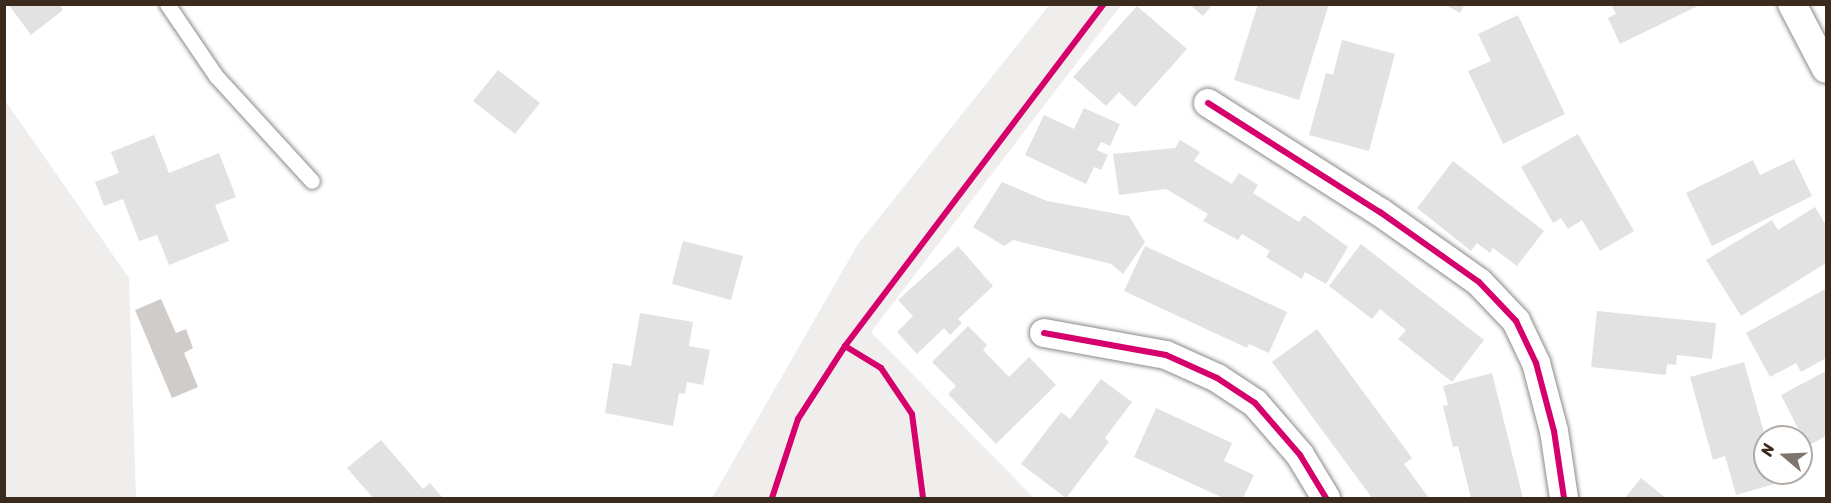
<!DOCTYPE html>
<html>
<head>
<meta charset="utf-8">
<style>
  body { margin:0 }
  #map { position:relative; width:1831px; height:503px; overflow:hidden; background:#fff; font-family:Sriracha,sans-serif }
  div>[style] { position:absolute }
  .green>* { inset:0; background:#efeeed }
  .water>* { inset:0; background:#d0ccca }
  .building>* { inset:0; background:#e3e2e2 }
  .roads { filter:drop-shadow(0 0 2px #8e8b88) drop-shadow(0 0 2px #8e8b88) }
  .lane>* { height:15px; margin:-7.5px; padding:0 7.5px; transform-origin:7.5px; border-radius:7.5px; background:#fff }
  .street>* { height:28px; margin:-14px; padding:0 14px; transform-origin:14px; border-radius:14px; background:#fff }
  .cycleway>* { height:6px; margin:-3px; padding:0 3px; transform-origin:3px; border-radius:3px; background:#d6006c }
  span { translate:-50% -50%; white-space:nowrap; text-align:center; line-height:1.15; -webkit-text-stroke:5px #fff; paint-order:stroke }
  .frame { position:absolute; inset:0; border:6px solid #3b2a1e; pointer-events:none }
  .north { position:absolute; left:1753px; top:425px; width:60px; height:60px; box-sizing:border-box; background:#fff; border:2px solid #b1aaa5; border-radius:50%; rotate:289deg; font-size:16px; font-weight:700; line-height:24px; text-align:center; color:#3b2a1e }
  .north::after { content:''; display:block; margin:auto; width:21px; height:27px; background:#80756d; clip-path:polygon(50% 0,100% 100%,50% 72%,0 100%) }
</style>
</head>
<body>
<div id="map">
  <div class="green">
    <i style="clip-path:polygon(1050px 4px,1121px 5px,871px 332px,1034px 498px,712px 498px,858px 244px)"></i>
    <i style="clip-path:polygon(4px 99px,129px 278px,136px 498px,5px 498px)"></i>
  </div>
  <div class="water">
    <i style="clip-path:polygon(161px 299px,176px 333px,186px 329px,193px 348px,184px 353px,198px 387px,172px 398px,135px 310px)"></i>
  </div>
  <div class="building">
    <i style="clip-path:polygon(8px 4px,59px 4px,63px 10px,31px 35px)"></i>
    <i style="clip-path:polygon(1189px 4px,1213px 4px,1203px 16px)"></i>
    <i style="clip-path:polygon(1258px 4px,1329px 4px,1299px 100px,1234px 80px)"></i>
    <i style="clip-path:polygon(1444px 4px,1465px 4px,1460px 13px)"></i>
    <i style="clip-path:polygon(1611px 4px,1702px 4px,1620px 44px,1608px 18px,1616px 14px)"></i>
    <i style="clip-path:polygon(1137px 6px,1187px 49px,1135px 107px,1119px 92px,1106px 106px,1073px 77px)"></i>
    <i style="clip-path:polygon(1518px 15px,1565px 114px,1503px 144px,1468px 71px,1491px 61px,1478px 34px)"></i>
    <i style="clip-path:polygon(1342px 40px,1395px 54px,1369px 151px,1309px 135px,1326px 73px,1333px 75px)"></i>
    <i style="clip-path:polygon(498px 70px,540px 103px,515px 134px,473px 101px)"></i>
    <i style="clip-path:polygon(1084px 108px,1120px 124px,1110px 146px,1101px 142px,1097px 150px,1108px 155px,1101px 170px,1094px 167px,1086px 184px,1025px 155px,1044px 115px,1074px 129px)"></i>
    <i style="clip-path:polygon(1578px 134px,1634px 231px,1600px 251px,1582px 220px,1568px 229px,1561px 218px,1553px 223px,1521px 167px)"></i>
    <i style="clip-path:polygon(154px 135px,169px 173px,219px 153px,236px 197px,215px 205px,229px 241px,169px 265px,157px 235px,139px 241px,123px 199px,104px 206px,95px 182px,119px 173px,111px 152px)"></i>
    <i style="clip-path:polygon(1180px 140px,1200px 152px,1194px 161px,1232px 184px,1239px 173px,1258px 185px,1253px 193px,1299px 222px,1304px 215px,1348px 247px,1326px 284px,1305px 272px,1302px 279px,1266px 257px,1270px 251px,1242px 234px,1238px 240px,1203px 221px,1208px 214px,1166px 189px,1119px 195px,1113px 154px,1175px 148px)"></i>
    <i style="clip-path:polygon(1794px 159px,1812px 196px,1712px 246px,1686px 193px,1753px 160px,1760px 175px)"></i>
    <i style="clip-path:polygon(1453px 161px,1544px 231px,1517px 266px,1493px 248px,1490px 253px,1477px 243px,1471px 251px,1417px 208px)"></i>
    <i style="clip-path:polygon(1002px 182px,1047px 201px,1129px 216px,1145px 242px,1123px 274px,1111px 264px,1013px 240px,1004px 246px,973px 227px)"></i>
    <i style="clip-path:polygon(1815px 207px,1826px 225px,1826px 263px,1741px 316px,1706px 260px,1772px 220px,1778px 230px)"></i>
    <i style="clip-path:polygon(683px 241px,743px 256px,731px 300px,672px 284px)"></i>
    <i style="clip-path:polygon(1361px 244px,1484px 340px,1452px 382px,1398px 339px,1406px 330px,1380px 309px,1372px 319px,1329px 286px)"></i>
    <i style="clip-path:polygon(958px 246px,993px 286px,958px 319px,962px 323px,950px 335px,944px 328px,917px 354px,897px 332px,913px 316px,898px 300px)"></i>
    <i style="clip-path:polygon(1145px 246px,1287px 312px,1269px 353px,1249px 344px,1247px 348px,1124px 291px)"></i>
    <i style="clip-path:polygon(1825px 289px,1826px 358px,1801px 372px,1796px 363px,1770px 377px,1746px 333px)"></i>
    <i style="clip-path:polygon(1597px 311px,1716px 323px,1712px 359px,1677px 355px,1676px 365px,1667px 364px,1666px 375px,1591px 367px)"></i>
    <i style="clip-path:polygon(640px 313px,693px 322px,689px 346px,710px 350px,703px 385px,687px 382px,685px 394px,679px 393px,673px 426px,605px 413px,613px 363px,631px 366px)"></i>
    <i style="clip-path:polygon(968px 326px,987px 345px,983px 350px,1009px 377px,1029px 357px,1056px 385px,996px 444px,948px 394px,956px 386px,932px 362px)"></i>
    <i style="clip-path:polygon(1317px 329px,1412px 458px,1404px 464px,1429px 498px,1372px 498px,1272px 362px)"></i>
    <i style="clip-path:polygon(1744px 362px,1765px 436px,1765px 473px,1775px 473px,1778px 483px,1736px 495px,1725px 456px,1713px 460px,1690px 377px)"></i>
    <i style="clip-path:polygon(1826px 371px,1826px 436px,1807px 446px,1781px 395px)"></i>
    <i style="clip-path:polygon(1492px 373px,1523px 498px,1471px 498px,1458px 446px,1453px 447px,1443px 406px,1448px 405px,1443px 386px)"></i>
    <i style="clip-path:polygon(1101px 379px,1132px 402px,1105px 438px,1109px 442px,1066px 498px,1021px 464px,1061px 412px,1070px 419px)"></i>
    <i style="clip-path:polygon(1156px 408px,1232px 443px,1224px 461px,1254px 475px,1243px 498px,1223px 498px,1134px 457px)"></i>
    <i style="clip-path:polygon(381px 440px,423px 489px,430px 483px,443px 498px,373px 498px,347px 468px)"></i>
    <i style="clip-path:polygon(1641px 478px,1666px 498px,1625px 498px)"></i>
  </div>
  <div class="roads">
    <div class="lane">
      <i style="left:167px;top:4px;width:87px;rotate:55.8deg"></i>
      <i style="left:216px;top:76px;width:142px;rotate:47.6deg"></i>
    </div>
    <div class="street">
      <i style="left:1792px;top:4px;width:73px;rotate:62.4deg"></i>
      <i style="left:1208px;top:103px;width:204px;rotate:32.4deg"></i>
      <i style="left:1380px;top:212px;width:121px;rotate:35.3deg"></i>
      <i style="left:1479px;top:282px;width:54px;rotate:46.5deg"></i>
      <i style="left:1516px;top:321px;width:47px;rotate:64.5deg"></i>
      <i style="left:1536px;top:363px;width:70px;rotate:75.2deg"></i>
      <i style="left:1554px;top:431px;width:68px;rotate:81.5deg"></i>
      <i style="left:1044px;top:333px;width:124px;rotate:10.2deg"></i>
      <i style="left:1166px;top:355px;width:56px;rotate:24.3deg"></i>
      <i style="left:1217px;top:378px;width:45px;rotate:33.3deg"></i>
      <i style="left:1255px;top:403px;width:69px;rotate:49.1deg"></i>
      <i style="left:1300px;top:455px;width:50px;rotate:58.8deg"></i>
    </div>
  </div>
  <div class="cycleway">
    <i style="left:1208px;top:103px;width:204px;rotate:32.4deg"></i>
    <i style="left:1380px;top:212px;width:121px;rotate:35.3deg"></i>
    <i style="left:1479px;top:282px;width:54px;rotate:46.5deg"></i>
    <i style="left:1516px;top:321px;width:47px;rotate:64.5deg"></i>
    <i style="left:1536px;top:363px;width:70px;rotate:75.2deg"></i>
    <i style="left:1554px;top:431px;width:68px;rotate:81.5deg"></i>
    <i style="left:1044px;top:333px;width:124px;rotate:10.2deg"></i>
    <i style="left:1166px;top:355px;width:56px;rotate:24.3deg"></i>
    <i style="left:1217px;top:378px;width:45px;rotate:33.3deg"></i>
    <i style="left:1255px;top:403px;width:69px;rotate:49.1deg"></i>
    <i style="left:1300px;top:455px;width:50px;rotate:58.8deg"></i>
    <i style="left:845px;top:346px;width:42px;rotate:31.4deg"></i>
    <i style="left:881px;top:368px;width:55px;rotate:56deg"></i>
    <i style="left:912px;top:414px;width:85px;rotate:82.5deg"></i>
    <i style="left:772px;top:498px;width:83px;rotate:-71.8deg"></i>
    <i style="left:798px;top:419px;width:87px;rotate:-57.2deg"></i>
    <i style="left:845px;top:346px;width:429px;rotate:-52.9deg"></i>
  </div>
  <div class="frame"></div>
  <div class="north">N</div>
</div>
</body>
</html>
